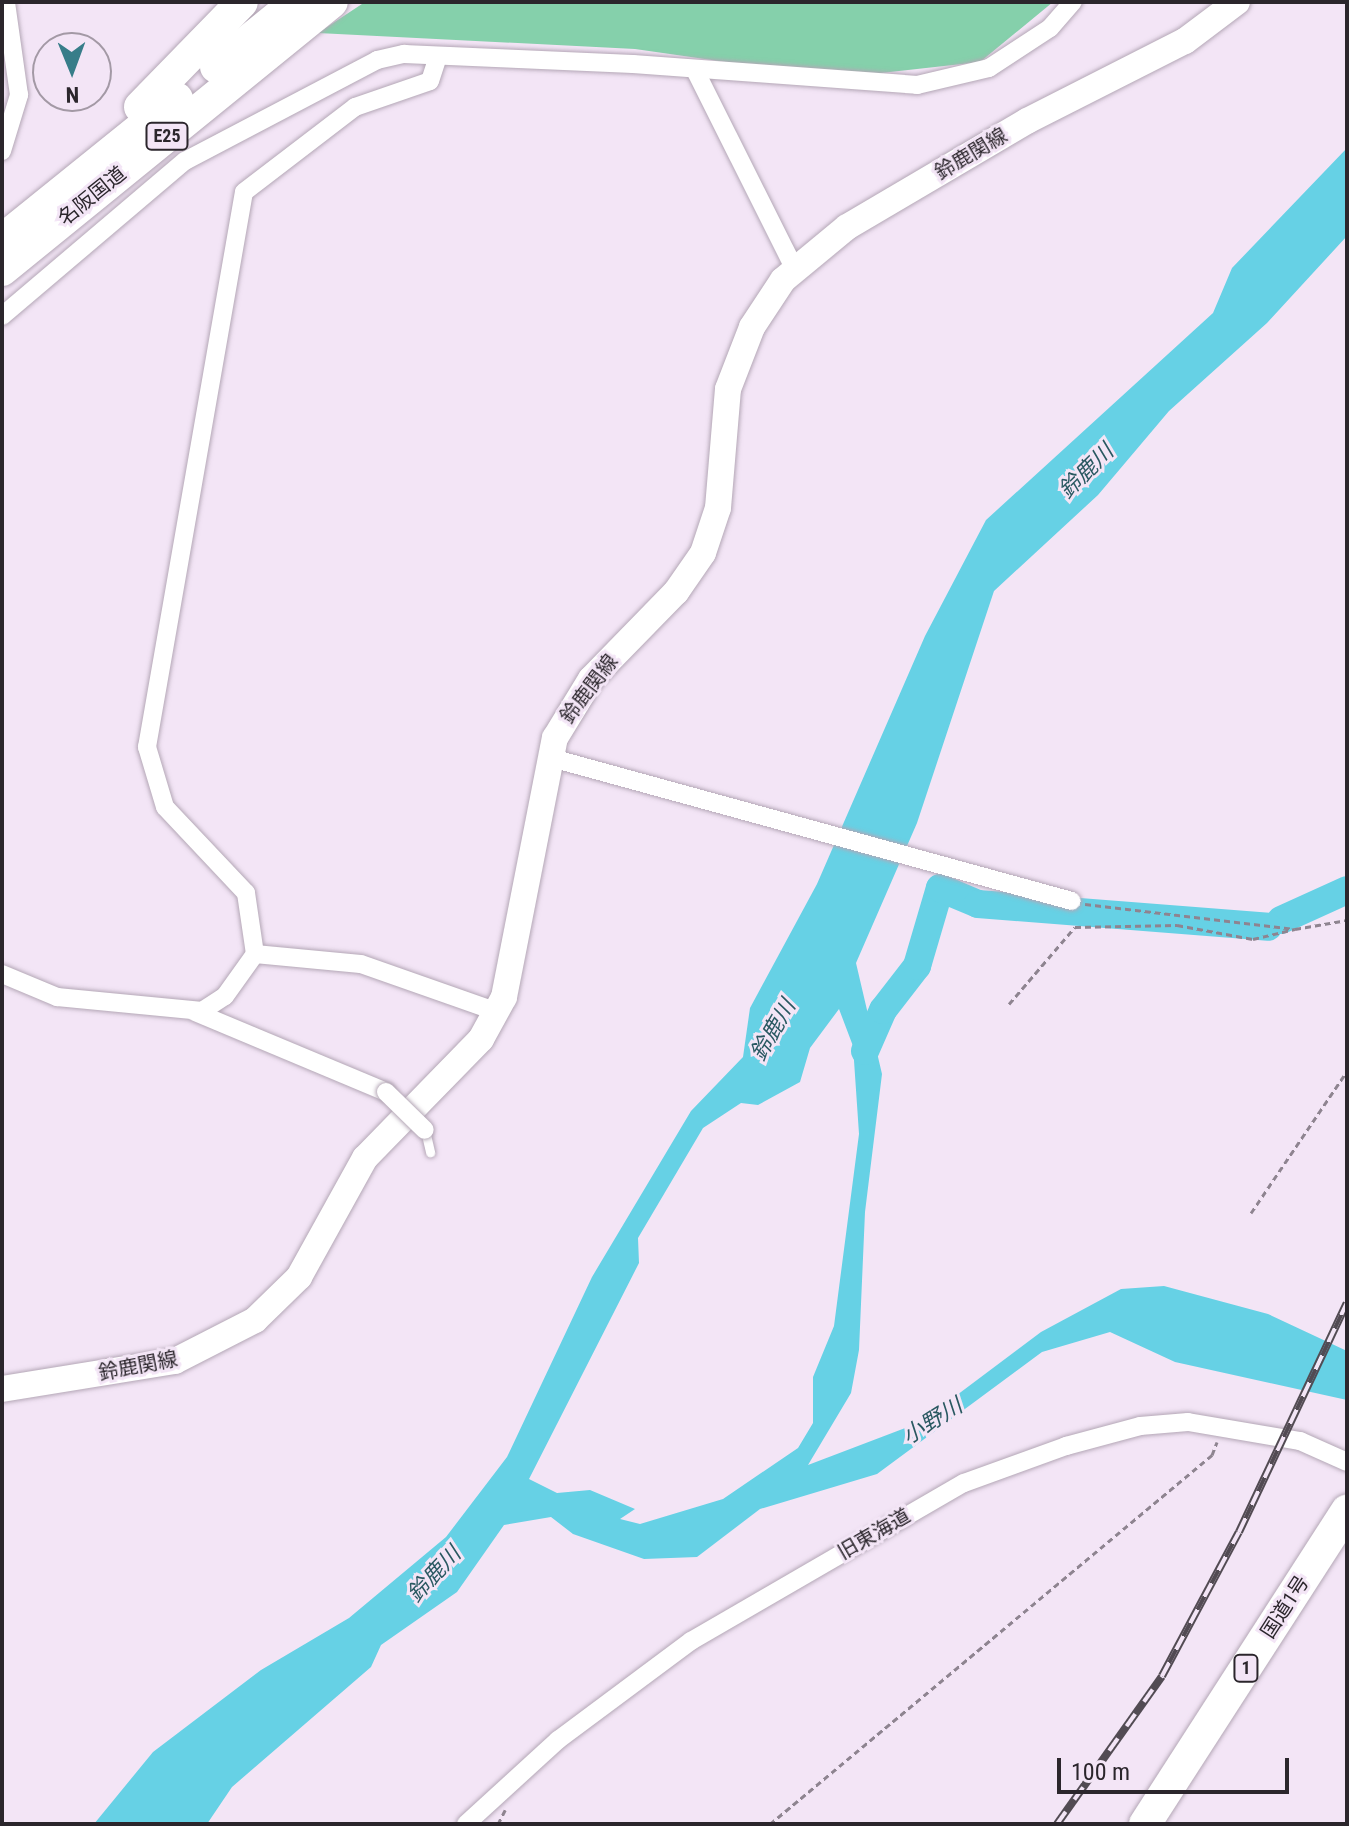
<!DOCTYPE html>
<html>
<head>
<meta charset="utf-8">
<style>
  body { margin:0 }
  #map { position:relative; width:1349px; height:1826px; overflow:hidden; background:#f3e5f6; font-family:"Roboto Condensed","Noto Sans JP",sans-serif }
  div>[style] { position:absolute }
  .green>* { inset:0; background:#85d0ab }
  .water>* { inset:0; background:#66d1e5 }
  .river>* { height:28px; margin:-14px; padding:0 14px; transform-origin:14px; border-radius:14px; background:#66d1e5 }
  .path>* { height:3px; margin-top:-1.5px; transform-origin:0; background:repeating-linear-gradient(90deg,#8e8490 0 6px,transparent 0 10px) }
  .roads { filter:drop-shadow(0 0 2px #b4a7b6) drop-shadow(0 0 2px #b4a7b6) }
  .lane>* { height:9px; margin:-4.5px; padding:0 4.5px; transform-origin:4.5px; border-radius:4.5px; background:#fff }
  .street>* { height:18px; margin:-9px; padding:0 9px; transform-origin:9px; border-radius:9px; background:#fff }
  .secondary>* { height:26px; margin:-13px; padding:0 13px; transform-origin:13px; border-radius:13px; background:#fff }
  .highway>* { height:32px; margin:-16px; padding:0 16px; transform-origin:16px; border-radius:16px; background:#fff }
  .rail>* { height:8px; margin-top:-4px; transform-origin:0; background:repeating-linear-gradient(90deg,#f3e5f6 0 15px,#524b53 0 30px); box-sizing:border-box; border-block:2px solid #524b53 }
  .bridges { filter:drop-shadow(0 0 2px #b4a7b6) drop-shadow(0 0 2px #b4a7b6) }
  .street-bridge>* { height:18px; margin:-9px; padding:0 9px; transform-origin:9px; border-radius:9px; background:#fff }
  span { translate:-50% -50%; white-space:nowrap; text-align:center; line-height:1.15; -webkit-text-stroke:6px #f3e5f6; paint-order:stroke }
  .shield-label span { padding:2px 6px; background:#f3e5f6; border:2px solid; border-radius:6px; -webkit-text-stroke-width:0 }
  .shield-label { font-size:18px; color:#2b262c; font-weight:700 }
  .street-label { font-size:20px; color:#2b262c }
  .water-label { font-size:22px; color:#295861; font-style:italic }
  .frame { position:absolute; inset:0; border:4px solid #2b262c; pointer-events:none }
  .north { position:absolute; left:32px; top:32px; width:80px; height:80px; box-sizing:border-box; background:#f3e5f6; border:2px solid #a399a5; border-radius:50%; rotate:179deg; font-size:22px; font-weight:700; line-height:32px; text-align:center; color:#2b262c }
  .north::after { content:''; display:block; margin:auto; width:28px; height:36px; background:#377d89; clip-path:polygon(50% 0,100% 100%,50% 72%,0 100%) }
  .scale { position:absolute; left:1057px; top:1758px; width:232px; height:36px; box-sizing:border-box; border:4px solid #2b262c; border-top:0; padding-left:10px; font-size:24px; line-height:28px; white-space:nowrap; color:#2b262c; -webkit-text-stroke:6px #f3e5f6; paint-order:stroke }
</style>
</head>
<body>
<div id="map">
  <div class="green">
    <i style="clip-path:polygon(365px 2px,1053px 2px,980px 62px,836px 78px,635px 49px,318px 33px)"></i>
  </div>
  <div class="water">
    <i style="clip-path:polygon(evenodd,1347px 148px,1347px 236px,1267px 323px,1169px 411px,1098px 495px,994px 591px,917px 823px,856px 963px,882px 1074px,865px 1212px,859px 1350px,851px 1393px,808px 1465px,921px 1422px,1041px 1332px,1121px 1289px,1164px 1286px,1268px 1314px,1347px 1351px,1347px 1400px,1175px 1362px,1110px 1332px,1042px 1352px,877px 1474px,760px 1509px,697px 1557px,644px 1559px,573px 1534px,551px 1517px,504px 1525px,457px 1592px,381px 1645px,371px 1667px,232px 1787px,207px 1824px,94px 1824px,153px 1752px,261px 1670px,349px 1618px,446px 1537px,507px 1457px,592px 1277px,691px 1111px,743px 1057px,750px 1008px,817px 884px,925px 636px,986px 520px,1213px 313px,1232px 268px,1347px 148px,839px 1009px,853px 1046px,859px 1134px,834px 1326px,813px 1377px,813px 1423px,798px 1448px,723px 1499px,640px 1524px,620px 1519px,635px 1509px,590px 1490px,557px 1493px,529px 1479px,639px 1263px,638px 1238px,703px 1128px,741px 1103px,758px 1105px,800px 1082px,810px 1048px,839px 1009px)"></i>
  </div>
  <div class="river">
    <i style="left:1281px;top:920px;width:72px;rotate:-24.4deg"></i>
    <i style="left:865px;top:1051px;width:45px;rotate:-66.3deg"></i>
    <i style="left:883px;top:1010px;width:56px;rotate:-52.3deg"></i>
    <i style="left:917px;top:966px;width:81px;rotate:-73.6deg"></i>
    <i style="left:940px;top:888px;width:41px;rotate:22.8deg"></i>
    <i style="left:978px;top:904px;width:291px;rotate:4.5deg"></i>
  </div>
  <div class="path">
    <i style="left:1085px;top:904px;width:211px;rotate:6.8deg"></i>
    <i style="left:1295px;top:929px;width:53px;rotate:-9.8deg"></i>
    <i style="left:1009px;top:1004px;width:101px;rotate:-49.4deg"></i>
    <i style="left:1075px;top:927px;width:102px;rotate:-1.1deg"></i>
    <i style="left:1177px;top:925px;width:77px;rotate:10.4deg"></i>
    <i style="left:1253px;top:939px;width:43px;rotate:-13.4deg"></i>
    <i style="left:1251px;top:1213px;width:171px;rotate:-55.9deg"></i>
    <i style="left:498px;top:1824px;width:16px;rotate:-63deg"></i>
    <i style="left:770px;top:1824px;width:576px;rotate:-39.86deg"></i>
    <i style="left:1212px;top:1455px;width:14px;rotate:-69deg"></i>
  </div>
  <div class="roads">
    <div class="lane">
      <i style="left:425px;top:1130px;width:23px;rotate:77deg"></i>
    </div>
    <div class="street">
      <i style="left:696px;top:72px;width:219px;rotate:63.4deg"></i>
      <i style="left:2px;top:151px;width:59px;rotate:-73.1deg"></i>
      <i style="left:19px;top:95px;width:94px;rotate:-98deg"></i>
      <i style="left:2px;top:316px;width:240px;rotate:-40.3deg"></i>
      <i style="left:185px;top:161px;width:217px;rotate:-27.7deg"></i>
      <i style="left:377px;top:60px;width:28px;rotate:-13deg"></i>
      <i style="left:404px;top:54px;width:229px;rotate:2.5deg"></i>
      <i style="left:633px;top:64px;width:285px;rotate:4.2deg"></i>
      <i style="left:917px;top:85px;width:74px;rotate:-13.3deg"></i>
      <i style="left:989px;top:68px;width:73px;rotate:-33.3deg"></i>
      <i style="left:1050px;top:28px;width:35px;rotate:-49deg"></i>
      <i style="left:548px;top:757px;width:543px;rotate:15.37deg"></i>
      <i style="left:255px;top:954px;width:106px;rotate:5.4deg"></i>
      <i style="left:361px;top:964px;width:144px;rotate:19.4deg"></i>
      <i style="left:2px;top:974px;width:60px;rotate:22.7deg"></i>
      <i style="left:57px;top:997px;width:146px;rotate:5.5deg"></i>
      <i style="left:202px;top:1011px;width:27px;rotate:-33deg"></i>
      <i style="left:225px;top:996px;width:52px;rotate:-54.5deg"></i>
      <i style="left:255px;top:954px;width:62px;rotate:-98.4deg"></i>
      <i style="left:246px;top:893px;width:118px;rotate:-133.3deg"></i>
      <i style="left:165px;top:807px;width:63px;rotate:-106.7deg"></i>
      <i style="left:147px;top:747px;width:563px;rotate:-80.09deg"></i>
      <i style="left:244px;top:192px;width:140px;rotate:-37.4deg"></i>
      <i style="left:355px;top:107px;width:79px;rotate:-19.1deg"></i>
      <i style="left:430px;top:81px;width:25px;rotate:-72deg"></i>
      <i style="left:195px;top:1012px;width:207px;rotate:22.7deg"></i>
      <i style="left:466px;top:1824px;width:125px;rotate:-42.4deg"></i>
      <i style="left:558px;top:1740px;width:166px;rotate:-36.7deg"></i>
      <i style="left:691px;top:1641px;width:315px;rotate:-30.1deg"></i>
      <i style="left:964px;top:1483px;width:109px;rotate:-19.9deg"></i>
      <i style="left:1066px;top:1446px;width:77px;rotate:-15.1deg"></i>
      <i style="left:1140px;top:1426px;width:48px;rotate:-4.8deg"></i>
      <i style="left:1188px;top:1422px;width:114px;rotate:9.6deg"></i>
      <i style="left:1300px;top:1441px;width:51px;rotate:24.1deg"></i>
    </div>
    <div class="secondary">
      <i style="left:2px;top:1389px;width:175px;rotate:-9.2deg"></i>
      <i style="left:175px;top:1361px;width:90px;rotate:-27.1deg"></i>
      <i style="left:255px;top:1320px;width:62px;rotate:-44.3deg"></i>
      <i style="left:299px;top:1277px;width:136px;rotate:-61deg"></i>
      <i style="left:365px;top:1158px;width:166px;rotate:-45.7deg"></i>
      <i style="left:481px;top:1039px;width:48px;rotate:-61.3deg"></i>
      <i style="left:504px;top:997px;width:264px;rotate:-78.9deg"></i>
      <i style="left:555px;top:738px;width:69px;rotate:-58.6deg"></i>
      <i style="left:591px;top:679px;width:122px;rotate:-45.7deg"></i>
      <i style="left:676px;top:592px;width:47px;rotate:-55.3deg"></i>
      <i style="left:703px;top:553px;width:47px;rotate:-71.6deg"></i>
      <i style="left:718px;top:508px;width:119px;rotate:-85.2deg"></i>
      <i style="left:728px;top:389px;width:66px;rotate:-68.8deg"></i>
      <i style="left:752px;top:327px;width:56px;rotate:-56.6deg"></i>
      <i style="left:783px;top:280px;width:83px;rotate:-39.6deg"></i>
      <i style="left:847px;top:227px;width:209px;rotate:-30.5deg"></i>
      <i style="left:1027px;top:121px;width:177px;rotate:-26.9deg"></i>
      <i style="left:1185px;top:41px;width:65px;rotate:-36.9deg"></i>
    </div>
    <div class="highway">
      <i style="left:216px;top:67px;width:103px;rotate:-39.1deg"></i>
      <i style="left:140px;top:107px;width:146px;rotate:-45.8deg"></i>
      <i style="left:2px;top:240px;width:225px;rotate:-38.9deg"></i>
      <i style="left:2px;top:270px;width:425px;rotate:-39.1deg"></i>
      <i style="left:1145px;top:1824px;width:373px;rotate:-57.2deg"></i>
    </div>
  </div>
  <div class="rail">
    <i style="left:1057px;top:1824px;width:181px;rotate:-54.6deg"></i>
    <i style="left:1162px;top:1676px;width:163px;rotate:-61.9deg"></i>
    <i style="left:1239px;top:1532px;width:253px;rotate:-64.8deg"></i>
  </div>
  <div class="bridges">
    <div class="street-bridge">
      <i style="left:386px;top:1092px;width:54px;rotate:44.3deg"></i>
    </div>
  </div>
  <div class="shield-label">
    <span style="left:167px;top:136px">E25</span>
    <span style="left:1246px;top:1668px">1</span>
  </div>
  <div class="street-label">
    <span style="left:971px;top:154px;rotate:-31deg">鈴鹿関線</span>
    <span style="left:92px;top:196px;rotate:-39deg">名阪国道</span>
    <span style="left:589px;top:689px;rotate:-53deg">鈴鹿関線</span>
    <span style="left:138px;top:1366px;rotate:-11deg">鈴鹿関線</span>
    <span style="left:874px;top:1534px;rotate:-30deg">旧東海道</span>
    <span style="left:1285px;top:1607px;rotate:-57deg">国道1号</span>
  </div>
  <div class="water-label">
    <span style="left:1086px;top:471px;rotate:-45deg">鈴鹿川</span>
    <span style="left:773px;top:1030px;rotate:-60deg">鈴鹿川</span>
    <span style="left:932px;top:1421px;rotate:-32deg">小野川</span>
    <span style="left:434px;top:1574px;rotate:-47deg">鈴鹿川</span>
  </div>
  <div class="frame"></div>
  <div class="north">N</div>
  <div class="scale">100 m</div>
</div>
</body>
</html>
